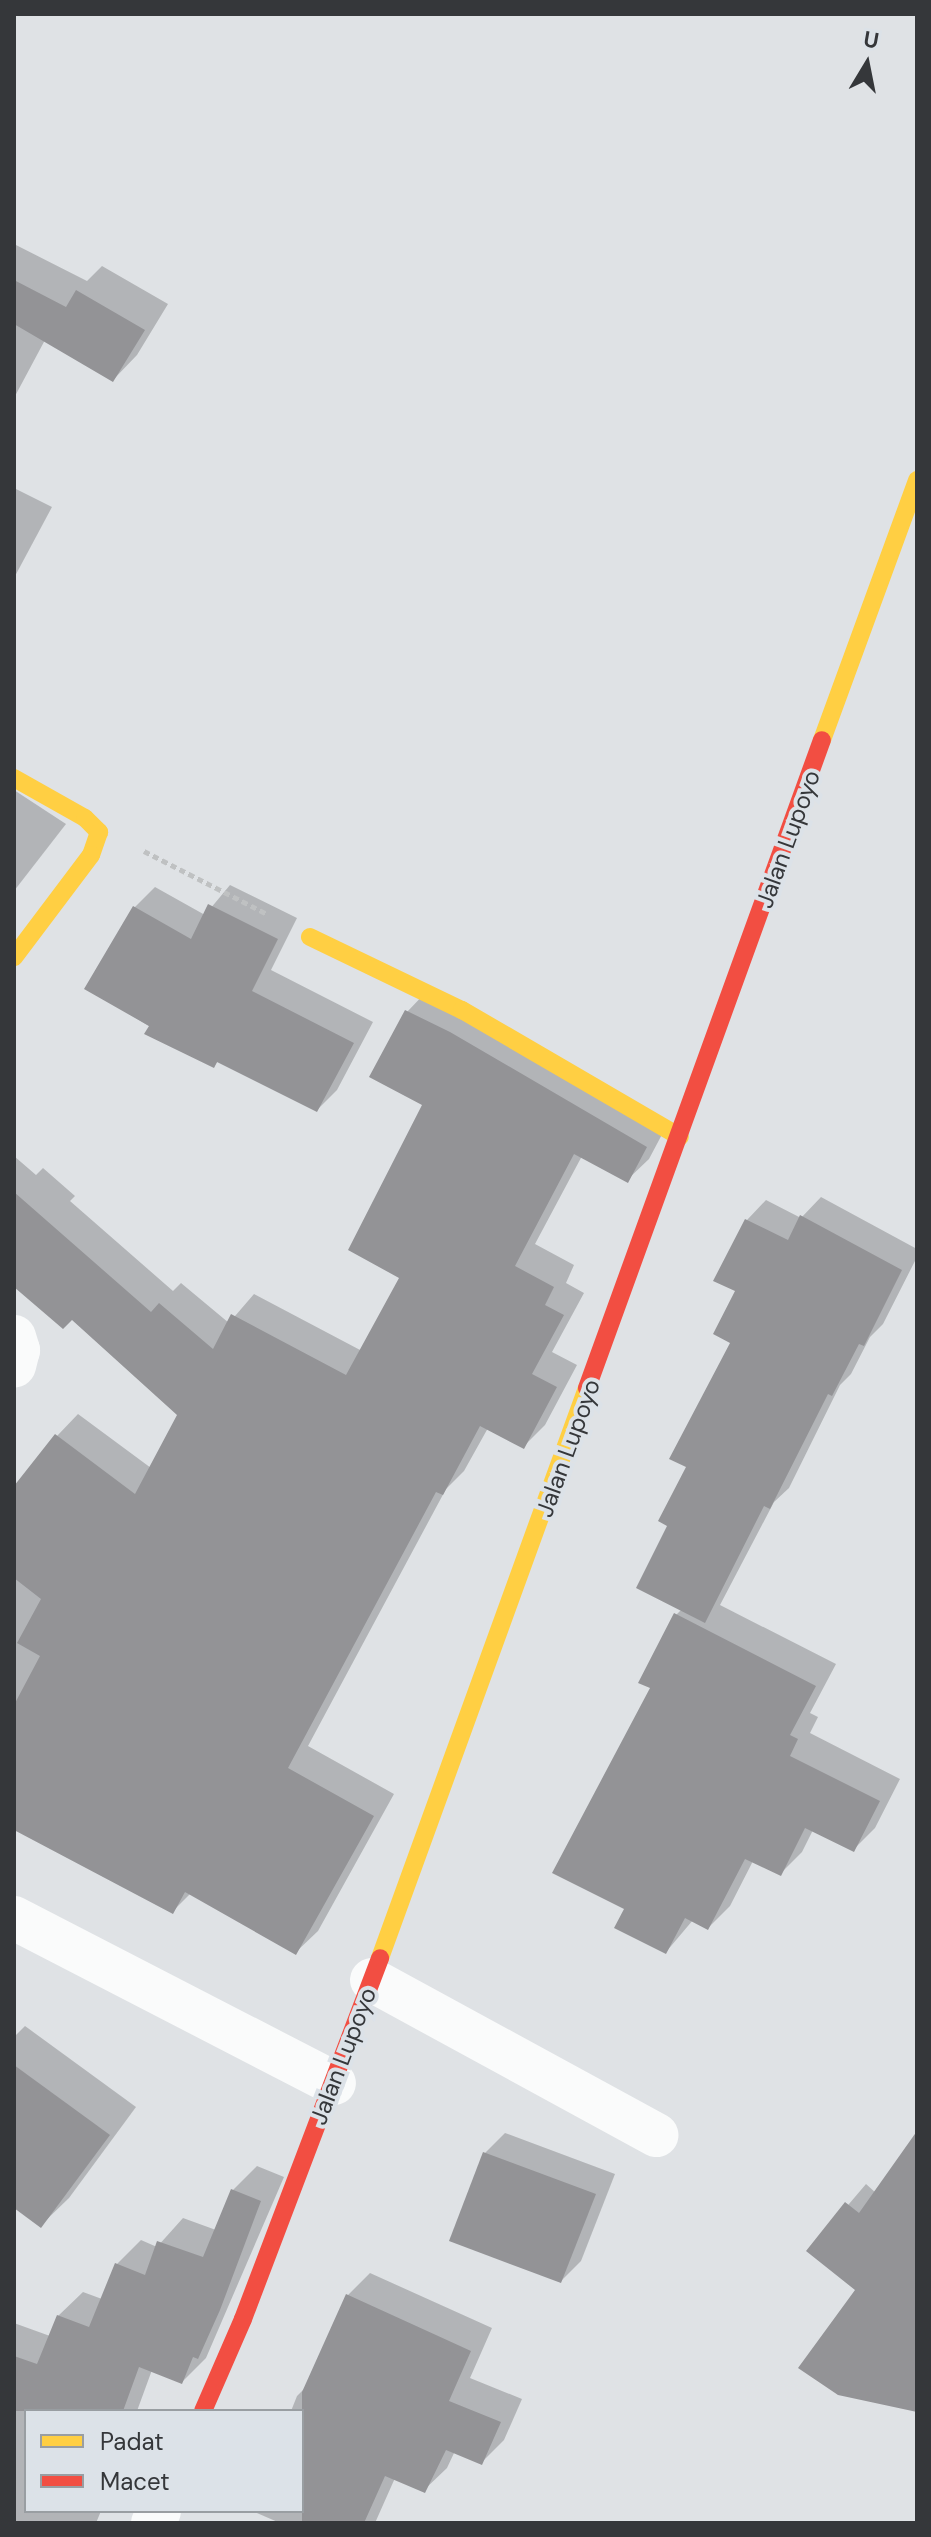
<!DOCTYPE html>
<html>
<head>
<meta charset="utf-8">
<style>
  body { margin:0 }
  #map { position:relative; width:931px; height:2537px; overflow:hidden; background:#dfe2e5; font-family:"DM Sans",sans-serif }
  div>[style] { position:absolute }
  .shadow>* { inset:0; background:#0003 }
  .building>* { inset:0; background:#939396 }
  .path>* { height:5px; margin-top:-2.5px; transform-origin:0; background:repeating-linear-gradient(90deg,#bfc1c2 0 6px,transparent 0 10px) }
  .street>* { height:44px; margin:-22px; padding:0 22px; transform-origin:22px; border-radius:22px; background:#fafbfb }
  .slow>* { height:18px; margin:-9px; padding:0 9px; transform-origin:9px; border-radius:9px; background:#ffcf43 }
  .jam>* { height:18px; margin:-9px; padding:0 9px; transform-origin:9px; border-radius:9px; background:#f24e42 }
  span { translate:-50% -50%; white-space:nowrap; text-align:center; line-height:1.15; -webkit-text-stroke:8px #dce2e8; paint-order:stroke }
  .street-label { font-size:24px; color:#35373a }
  .frame { position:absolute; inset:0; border:16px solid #35373a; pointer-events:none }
  .legend { position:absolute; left:24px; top:2409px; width:280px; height:104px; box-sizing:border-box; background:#dce2e8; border:2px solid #999ea2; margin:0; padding:10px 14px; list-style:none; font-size:24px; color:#35373a }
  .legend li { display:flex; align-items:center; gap:16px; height:40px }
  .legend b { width:40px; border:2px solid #999ea2 }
  .north { position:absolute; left:827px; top:24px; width:80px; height:80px; -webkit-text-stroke:6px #dce2e8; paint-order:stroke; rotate:10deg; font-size:22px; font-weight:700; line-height:32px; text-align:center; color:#35373a }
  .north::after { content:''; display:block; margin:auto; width:28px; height:36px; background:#35373a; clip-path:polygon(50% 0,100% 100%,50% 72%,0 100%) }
</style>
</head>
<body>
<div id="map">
  <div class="shadow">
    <i style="clip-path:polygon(14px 244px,87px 281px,102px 266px,168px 304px,137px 355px,113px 380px,45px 340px,14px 398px)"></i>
    <i style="clip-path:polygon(14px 488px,52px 507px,14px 578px)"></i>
    <i style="clip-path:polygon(14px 790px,66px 824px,14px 891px)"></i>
    <i style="clip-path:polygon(230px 885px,297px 918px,271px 970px,373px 1022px,337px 1090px,317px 1110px,219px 1060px,214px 1066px,87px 988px,135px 907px,155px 887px,205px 915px)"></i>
    <i style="clip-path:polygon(428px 990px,667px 1125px,649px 1159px,627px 1180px,582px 1156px,535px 1244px,574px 1265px,566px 1283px,584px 1293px,552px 1352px,577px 1365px,545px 1425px,523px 1447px,488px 1428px,464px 1471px,446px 1489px,308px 1746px,394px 1794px,318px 1931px,296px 1952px,191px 1893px,173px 1911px,14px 1827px,14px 1498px,57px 1436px,78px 1414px,151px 1468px,179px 1414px,72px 1318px,14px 1275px,14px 1156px,36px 1175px,43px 1168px,75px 1196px,70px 1201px,173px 1291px,181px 1283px,229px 1323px,254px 1294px,362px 1351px,402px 1277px,425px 1105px,407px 1012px)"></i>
    <i style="clip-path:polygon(821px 1197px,917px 1249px,917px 1257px,883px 1324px,870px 1337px,851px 1374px,840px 1385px,789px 1488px,774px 1502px,720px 1605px,836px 1664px,810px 1713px,818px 1717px,810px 1733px,900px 1779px,875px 1828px,853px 1850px,813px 1830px,802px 1852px,780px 1874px,753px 1861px,730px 1906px,708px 1928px,693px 1920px,666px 1952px,626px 1908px,652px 1687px,676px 1615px,682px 1609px,670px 1525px,732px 1342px,737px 1291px,716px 1280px,747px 1220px,766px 1200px,801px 1218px)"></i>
    <i style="clip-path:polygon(25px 2026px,136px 2107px,69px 2198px,41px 2225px,14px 2205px,14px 2037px)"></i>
    <i style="clip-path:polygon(505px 2133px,615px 2174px,581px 2261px,561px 2281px,485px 2153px)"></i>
    <i style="clip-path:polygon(917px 2137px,917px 2410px,857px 2289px,809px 2251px,866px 2184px,876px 2193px)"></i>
    <i style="clip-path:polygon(257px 2166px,284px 2177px,206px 2358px,182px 2382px,152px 2370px,137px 2411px,26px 2411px,26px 2511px,101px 2511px,96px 2523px,14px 2523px,14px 2323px,50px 2336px,58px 2316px,83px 2292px,102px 2299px,117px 2264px,141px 2240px,157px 2247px,183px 2218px,216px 2230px,233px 2190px)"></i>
    <i style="clip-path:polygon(370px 2273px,492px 2328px,470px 2378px,522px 2399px,504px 2440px,481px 2463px,455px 2451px,447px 2468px,424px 2490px,395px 2478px,375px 2523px,280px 2523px,252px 2511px,302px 2511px,302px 2411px,291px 2411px,297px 2396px,307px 2386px,347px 2296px)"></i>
  </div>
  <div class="building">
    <i style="clip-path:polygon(14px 280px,66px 307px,76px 290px,145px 330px,113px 382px,14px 324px)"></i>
    <i style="clip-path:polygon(208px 904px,278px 939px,252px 991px,354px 1043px,317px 1112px,217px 1062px,214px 1068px,144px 1034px,149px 1026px,84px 989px,133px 906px,191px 939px)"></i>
    <i style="clip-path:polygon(405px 1010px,450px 1032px,647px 1147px,628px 1183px,574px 1154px,515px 1266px,554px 1287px,545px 1305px,564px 1315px,532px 1374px,557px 1387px,524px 1449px,480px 1426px,443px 1495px,436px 1492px,288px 1768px,374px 1816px,296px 1955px,185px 1892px,173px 1914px,14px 1830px,14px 1705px,40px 1656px,17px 1643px,41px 1599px,14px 1578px,14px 1486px,55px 1434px,135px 1494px,177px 1415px,72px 1320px,63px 1329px,14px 1287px,14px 1192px,151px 1312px,159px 1303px,213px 1349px,231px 1314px,346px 1375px,399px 1278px,348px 1250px,422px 1105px,369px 1077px)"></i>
    <i style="clip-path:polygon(800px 1215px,902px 1270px,864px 1346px,859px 1344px,832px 1396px,828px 1394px,770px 1509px,764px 1506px,705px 1623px,636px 1588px,667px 1526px,658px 1521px,686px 1467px,669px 1459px,730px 1343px,713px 1334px,735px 1291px,713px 1281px,745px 1219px,788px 1240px)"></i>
    <i style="clip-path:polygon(674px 1613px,816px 1686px,790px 1735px,798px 1739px,790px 1756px,880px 1801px,854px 1852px,805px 1828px,781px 1876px,745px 1859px,708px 1930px,685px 1918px,666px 1954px,614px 1928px,624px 1909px,552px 1873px,650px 1688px,638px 1683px)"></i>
    <i style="clip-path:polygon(14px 2065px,110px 2135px,41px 2228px,14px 2208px)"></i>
    <i style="clip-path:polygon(917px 2131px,917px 2412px,838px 2395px,798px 2368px,855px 2290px,806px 2251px,845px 2202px,859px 2213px)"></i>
    <i style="clip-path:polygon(483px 2152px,596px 2194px,561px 2283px,449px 2241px)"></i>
    <i style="clip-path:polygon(231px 2189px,261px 2201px,220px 2310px,198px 2359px,193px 2357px,182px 2384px,139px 2367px,123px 2411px,14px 2411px,14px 2356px,37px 2364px,57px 2315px,89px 2327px,115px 2263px,145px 2275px,157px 2241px,203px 2257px)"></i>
    <i style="clip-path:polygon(346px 2294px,471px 2351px,449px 2401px,501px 2422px,482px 2465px,446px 2450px,425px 2493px,385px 2476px,364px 2523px,302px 2523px,302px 2392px)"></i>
  </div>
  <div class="path">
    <i style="left:144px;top:851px;width:138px;rotate:27.1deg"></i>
  </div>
  <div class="street">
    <i style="left:14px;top:1337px;width:14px;rotate:73deg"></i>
    <i style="left:18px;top:1350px;width:16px;rotate:104deg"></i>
    <i style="left:14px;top:1918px;width:360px;rotate:27.3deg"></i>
    <i style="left:372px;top:1980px;width:324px;rotate:28.6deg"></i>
    <i style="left:153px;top:2523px;width:13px;rotate:-63deg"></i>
  </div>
  <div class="slow">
    <i style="left:822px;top:740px;width:277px;rotate:-69.9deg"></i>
    <i style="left:14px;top:778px;width:81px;rotate:29.4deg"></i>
    <i style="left:85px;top:818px;width:20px;rotate:45deg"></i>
    <i style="left:99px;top:832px;width:24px;rotate:109deg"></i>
    <i style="left:91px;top:855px;width:128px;rotate:127deg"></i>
    <i style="left:310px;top:937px;width:169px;rotate:25.7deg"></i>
    <i style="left:462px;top:1010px;width:252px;rotate:30.2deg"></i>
    <i style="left:380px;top:1958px;width:606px;rotate:-70.04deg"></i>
  </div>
  <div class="jam">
    <i style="left:587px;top:1388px;width:689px;rotate:-70.07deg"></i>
    <i style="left:203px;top:2411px;width:100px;rotate:-66.5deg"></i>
    <i style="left:243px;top:2319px;width:386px;rotate:-69.2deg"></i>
  </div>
  <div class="street-label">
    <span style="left:788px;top:839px;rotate:-70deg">Jalan Lupoyo</span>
    <span style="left:568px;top:1448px;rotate:-70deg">Jalan Lupoyo</span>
    <span style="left:343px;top:2056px;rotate:-69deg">Jalan Lupoyo</span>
  </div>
  <div class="frame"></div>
  <ul class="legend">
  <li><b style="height:10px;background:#ffcf43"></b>Padat</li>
  <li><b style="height:10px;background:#f24e42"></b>Macet</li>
  </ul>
  <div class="north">U</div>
</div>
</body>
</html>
